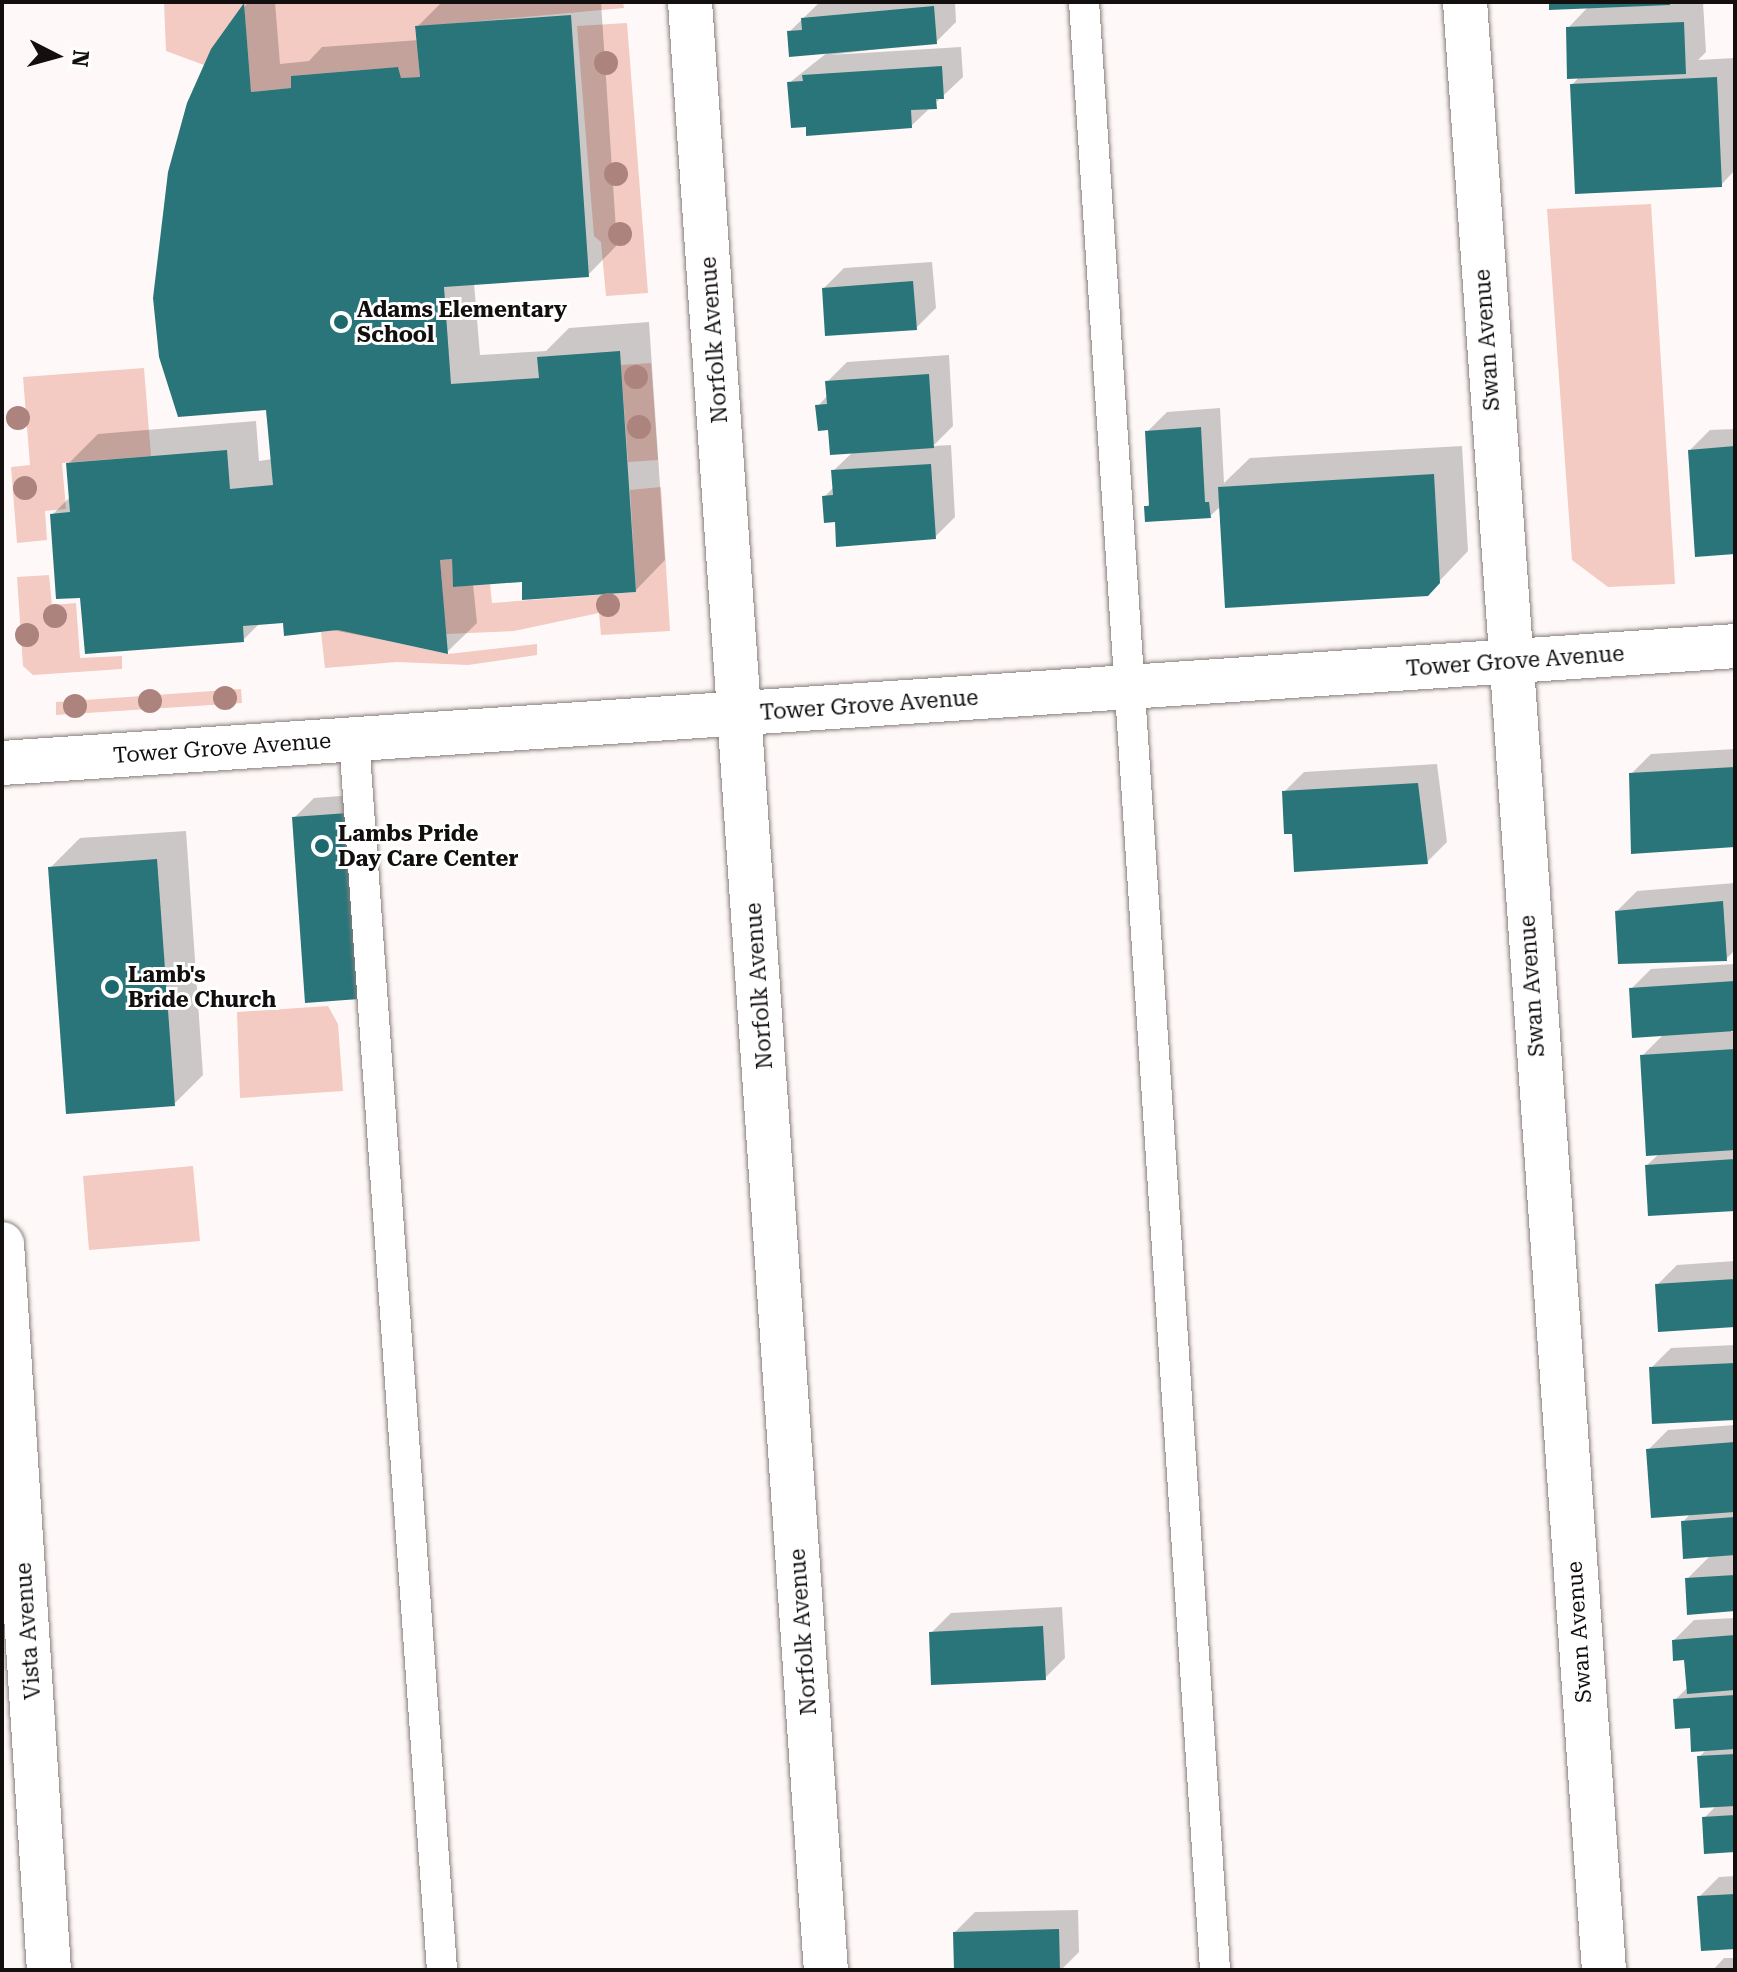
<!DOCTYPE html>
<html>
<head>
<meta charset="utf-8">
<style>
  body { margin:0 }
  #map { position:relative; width:1737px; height:1972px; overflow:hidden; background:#fef9f8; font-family:"Roboto Serif",serif }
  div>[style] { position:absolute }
  .green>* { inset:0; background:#f3cbc2 }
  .shadow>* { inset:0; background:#0003 }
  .building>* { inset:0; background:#2a757a }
  .roads { filter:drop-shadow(0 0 2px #887e7c) drop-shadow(0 0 2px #887e7c) }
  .lane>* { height:30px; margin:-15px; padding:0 15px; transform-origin:15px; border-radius:15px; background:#fff }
  .street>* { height:44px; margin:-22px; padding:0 22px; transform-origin:22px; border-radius:22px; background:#fff }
  .secondary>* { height:44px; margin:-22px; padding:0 22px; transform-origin:22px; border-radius:22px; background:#fff }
  .trees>* { width:24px; height:24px; margin:-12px; border-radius:50%; background:#ac847d }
  .dots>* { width:22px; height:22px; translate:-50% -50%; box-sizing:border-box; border:4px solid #fff; border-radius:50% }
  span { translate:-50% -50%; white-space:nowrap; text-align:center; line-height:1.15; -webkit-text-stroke:6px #fff; paint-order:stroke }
  .poi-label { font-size:22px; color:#120f0e; font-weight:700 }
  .left { translate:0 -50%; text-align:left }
  .street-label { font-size:22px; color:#120f0e }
  .frame { position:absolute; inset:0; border:4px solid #120f0e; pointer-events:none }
  .north { position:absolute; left:16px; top:16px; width:80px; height:80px; -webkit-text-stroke:6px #fff; paint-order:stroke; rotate:96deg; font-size:22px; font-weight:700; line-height:32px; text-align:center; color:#120f0e }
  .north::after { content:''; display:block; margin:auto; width:28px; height:36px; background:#120f0e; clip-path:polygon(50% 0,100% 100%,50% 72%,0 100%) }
</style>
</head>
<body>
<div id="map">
  <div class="green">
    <i style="clip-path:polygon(164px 2px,623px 2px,624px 8px,415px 27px,420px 77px,401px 78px,398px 67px,291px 76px,291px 88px,251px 92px,244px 5px,204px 65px,166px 51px)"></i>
    <i style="clip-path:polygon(627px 23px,648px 293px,606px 296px,601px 242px,594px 236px,577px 26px)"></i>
    <i style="clip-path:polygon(1651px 204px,1675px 584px,1608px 587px,1572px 560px,1547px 209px)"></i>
    <i style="clip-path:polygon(651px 363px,658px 460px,628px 462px,621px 365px)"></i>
    <i style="clip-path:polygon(144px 368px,151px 456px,62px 463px,66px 509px,45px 511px,47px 540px,17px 543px,11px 467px,30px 465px,23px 377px)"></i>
    <i style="clip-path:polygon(661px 487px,670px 631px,601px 635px,599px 613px,514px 631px,446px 634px,440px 560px,452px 559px,453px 587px,490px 584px,492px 603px,636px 592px,630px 490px)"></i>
    <i style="clip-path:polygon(49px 575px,52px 605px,76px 603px,80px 658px,122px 656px,122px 669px,33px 675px,23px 666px,17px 577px)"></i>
    <i style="clip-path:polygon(338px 630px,448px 654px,537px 644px,537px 655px,468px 665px,397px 662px,325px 668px,321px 632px)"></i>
    <i style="clip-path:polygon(241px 689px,242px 703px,56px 715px,56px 702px)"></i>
    <i style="clip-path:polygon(328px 1006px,338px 1024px,343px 1091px,240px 1098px,237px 1012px)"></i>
    <i style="clip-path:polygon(193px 1166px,200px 1241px,89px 1250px,83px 1176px)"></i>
  </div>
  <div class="shadow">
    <i style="clip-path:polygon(248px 2px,275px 2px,280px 64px,309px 61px,322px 47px,419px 40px,417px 27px,442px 2px,601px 2px,617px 245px,588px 275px,474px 283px,480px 355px,546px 351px,569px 328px,649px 322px,665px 560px,636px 590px,524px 580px,473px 584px,477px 623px,447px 652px,285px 621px,260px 623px,243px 640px,82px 596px,52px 515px,71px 496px,68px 464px,98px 434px,256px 421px,259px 461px,273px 459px,213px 50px)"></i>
    <i style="clip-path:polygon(820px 2px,955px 2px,956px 22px,936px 42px,830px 55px,961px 47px,963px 77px,911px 126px,808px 125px,789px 83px,828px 52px,789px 32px)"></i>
    <i style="clip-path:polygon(1551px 2px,1703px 2px,1706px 52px,1698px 60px,1735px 58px,1735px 170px,1721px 185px,1572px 85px,1580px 76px,1568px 28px,1589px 6px)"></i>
    <i style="clip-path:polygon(932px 262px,936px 308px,916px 328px,824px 288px,844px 268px)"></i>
    <i style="clip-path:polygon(949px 355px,953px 426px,933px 446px,951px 445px,955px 517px,935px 537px,836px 520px,824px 497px,834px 487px,833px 471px,853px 452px,818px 406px,828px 395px,827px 382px,847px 362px)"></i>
    <i style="clip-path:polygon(1220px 408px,1224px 483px,1250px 458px,1462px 446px,1468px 551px,1427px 594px,1221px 506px,1210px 516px,1146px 507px,1151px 502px,1147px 432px,1167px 412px)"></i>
    <i style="clip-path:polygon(1735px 429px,1735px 552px,1690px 450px,1710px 430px)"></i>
    <i style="clip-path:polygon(1735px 749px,1735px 845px,1631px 774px,1651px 754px)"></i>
    <i style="clip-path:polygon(1437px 764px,1447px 842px,1427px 862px,1294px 832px,1284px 792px,1304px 772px)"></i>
    <i style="clip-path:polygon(367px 794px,307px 1000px,294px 818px,314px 798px)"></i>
    <i style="clip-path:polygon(186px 831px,203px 1075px,174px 1104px,50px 868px,80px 838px)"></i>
    <i style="clip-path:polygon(1735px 883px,1735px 950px,1726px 959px,1617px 911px,1637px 891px)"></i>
    <i style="clip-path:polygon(1735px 964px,1731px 1032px,1735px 1032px,1735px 1209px,1647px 1165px,1659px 1154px,1642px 1056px,1665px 1033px,1631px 989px,1651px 969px)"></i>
    <i style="clip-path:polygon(1735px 1261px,1735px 1325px,1657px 1285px,1677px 1265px)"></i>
    <i style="clip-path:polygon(1735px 1345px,1735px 1418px,1651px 1368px,1671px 1348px)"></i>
    <i style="clip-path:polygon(1735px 1425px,1735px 1609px,1687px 1579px,1711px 1555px,1683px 1522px,1691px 1513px,1648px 1450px,1668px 1430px)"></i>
    <i style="clip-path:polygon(1062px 1607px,1065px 1658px,1045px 1678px,931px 1633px,951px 1613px)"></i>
    <i style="clip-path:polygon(1735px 1618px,1735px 1850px,1704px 1818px,1717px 1805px,1699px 1757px,1708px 1748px,1675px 1700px,1688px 1687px,1686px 1658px,1674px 1640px,1694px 1620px)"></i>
    <i style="clip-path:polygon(1735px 1876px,1735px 1947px,1699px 1897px,1719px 1877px)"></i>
    <i style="clip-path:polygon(1078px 1910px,1079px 1952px,1061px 1970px,956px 1970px,955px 1932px,975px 1912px)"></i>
    <i style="clip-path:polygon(1724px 1958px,1735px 1958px,1735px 1970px,1713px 1970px)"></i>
  </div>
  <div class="building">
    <i style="clip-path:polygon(1549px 2px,1670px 2px,1670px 5px,1549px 10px)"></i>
    <i style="clip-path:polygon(244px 3px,251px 92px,291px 88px,291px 76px,398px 67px,401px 78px,420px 77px,415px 26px,571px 15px,589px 277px,444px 287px,451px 384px,539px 378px,537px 357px,620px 351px,636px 592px,522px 600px,522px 582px,453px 587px,452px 559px,440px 560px,448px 654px,338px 630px,284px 636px,283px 623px,243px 626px,244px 642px,85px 654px,80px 598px,56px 599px,50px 514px,70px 512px,66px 463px,227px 450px,230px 489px,273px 485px,266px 410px,178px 417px,159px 357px,153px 298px,168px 172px,187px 103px,211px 49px)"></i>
    <i style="clip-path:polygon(934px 6px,937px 44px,789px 57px,787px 31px,802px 30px,801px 18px)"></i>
    <i style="clip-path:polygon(1684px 22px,1686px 74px,1567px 79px,1566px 27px)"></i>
    <i style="clip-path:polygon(942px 66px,944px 99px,936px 99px,937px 109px,911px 110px,912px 128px,806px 136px,806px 127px,791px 128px,787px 82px,803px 81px,802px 75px)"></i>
    <i style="clip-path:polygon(1717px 77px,1722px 187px,1575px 194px,1570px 84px)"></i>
    <i style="clip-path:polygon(913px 281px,917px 330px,825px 336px,822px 288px)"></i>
    <i style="clip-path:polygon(929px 374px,934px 448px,830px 455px,828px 430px,818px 431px,815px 405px,827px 404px,825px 381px)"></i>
    <i style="clip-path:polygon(1201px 427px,1205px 502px,1209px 502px,1211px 518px,1145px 522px,1144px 506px,1149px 506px,1145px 431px)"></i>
    <i style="clip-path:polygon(1735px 446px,1735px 554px,1695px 557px,1688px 450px)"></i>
    <i style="clip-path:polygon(931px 464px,936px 539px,836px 547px,835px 522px,824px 523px,822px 496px,833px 495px,831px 470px)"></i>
    <i style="clip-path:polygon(1434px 474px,1440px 583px,1428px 596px,1225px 608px,1218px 487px)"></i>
    <i style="clip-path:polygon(1735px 767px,1735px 847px,1631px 854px,1629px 773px)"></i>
    <i style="clip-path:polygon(1418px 783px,1428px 864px,1294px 872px,1292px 834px,1284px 834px,1282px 791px)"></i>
    <i style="clip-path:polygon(348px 813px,359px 999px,305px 1003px,292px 817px)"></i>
    <i style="clip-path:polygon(157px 859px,175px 1106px,66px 1114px,48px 867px)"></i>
    <i style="clip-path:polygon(1723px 901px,1727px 961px,1618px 964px,1615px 911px)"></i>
    <i style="clip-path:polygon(1735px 981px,1735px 1031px,1632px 1038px,1629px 988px)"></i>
    <i style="clip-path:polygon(1735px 1049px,1735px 1150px,1646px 1156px,1640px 1055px)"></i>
    <i style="clip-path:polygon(1735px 1159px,1735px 1211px,1648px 1216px,1645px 1165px)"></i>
    <i style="clip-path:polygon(1735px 1279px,1735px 1327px,1658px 1332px,1655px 1284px)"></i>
    <i style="clip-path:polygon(1735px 1363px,1735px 1420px,1652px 1424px,1649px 1367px)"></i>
    <i style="clip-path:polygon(1735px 1442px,1735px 1512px,1651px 1518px,1646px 1449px)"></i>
    <i style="clip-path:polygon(1735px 1517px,1735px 1555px,1683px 1559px,1681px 1521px)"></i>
    <i style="clip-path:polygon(1735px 1575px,1735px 1611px,1687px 1615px,1685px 1578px)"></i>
    <i style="clip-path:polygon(1043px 1626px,1046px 1680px,931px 1685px,929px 1632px)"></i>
    <i style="clip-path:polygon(1735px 1635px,1735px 1690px,1687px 1694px,1684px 1660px,1673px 1661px,1672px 1640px)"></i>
    <i style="clip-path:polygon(1735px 1695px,1735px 1749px,1691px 1752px,1690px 1728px,1675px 1729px,1673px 1699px)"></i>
    <i style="clip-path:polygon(1735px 1754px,1735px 1806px,1700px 1808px,1697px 1756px)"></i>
    <i style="clip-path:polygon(1735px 1815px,1735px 1852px,1704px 1854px,1702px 1817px)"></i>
    <i style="clip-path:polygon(1735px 1894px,1735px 1949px,1701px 1951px,1697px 1896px)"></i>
    <i style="clip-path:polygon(1059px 1929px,1060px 1970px,954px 1970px,953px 1932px)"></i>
  </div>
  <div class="roads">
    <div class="lane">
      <i style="left:1084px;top:2px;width:1972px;rotate:86.19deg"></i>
      <i style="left:354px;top:739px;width:1234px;rotate:85.91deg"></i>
    </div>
    <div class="street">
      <i style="left:690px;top:2px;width:1973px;rotate:86.05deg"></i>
      <i style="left:1465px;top:2px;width:1973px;rotate:85.96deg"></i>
      <i style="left:2px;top:1244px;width:728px;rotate:86.3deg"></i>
    </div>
    <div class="secondary">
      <i style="left:2px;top:763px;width:1737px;rotate:-3.86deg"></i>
    </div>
  </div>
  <div class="trees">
    <i style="left:606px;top:63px"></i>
    <i style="left:616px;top:174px"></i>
    <i style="left:620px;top:234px"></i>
    <i style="left:636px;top:377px"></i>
    <i style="left:18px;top:418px"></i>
    <i style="left:639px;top:427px"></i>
    <i style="left:25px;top:488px"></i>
    <i style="left:608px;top:605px"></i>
    <i style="left:55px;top:616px"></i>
    <i style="left:27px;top:635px"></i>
    <i style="left:225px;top:698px"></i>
    <i style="left:150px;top:701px"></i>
    <i style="left:75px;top:706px"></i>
  </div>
  <div class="dots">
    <i style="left:341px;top:322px;background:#1b686d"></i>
    <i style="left:322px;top:846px;background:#1b686d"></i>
    <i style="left:112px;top:987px;background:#1b686d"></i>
  </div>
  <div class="poi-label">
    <span class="left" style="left:357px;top:322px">Adams Elementary<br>School</span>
    <span class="left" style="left:338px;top:846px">Lambs Pride<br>Day Care Center</span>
    <span class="left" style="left:128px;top:987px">Lamb's<br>Bride Church</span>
  </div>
  <div class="street-label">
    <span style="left:714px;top:340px;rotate:-94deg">Norfolk Avenue</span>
    <span style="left:1487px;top:340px;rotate:-94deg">Swan Avenue</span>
    <span style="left:1515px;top:661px;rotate:-4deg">Tower Grove Avenue</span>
    <span style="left:869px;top:705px;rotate:-4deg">Tower Grove Avenue</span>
    <span style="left:222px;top:748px;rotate:-4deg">Tower Grove Avenue</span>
    <span style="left:759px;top:986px;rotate:-94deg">Norfolk Avenue</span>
    <span style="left:1532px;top:986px;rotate:-94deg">Swan Avenue</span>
    <span style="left:28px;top:1631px;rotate:-94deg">Vista Avenue</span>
    <span style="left:803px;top:1632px;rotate:-94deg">Norfolk Avenue</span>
    <span style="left:1579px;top:1632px;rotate:-94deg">Swan Avenue</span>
  </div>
  <div class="frame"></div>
  <div class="north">N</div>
</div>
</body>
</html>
